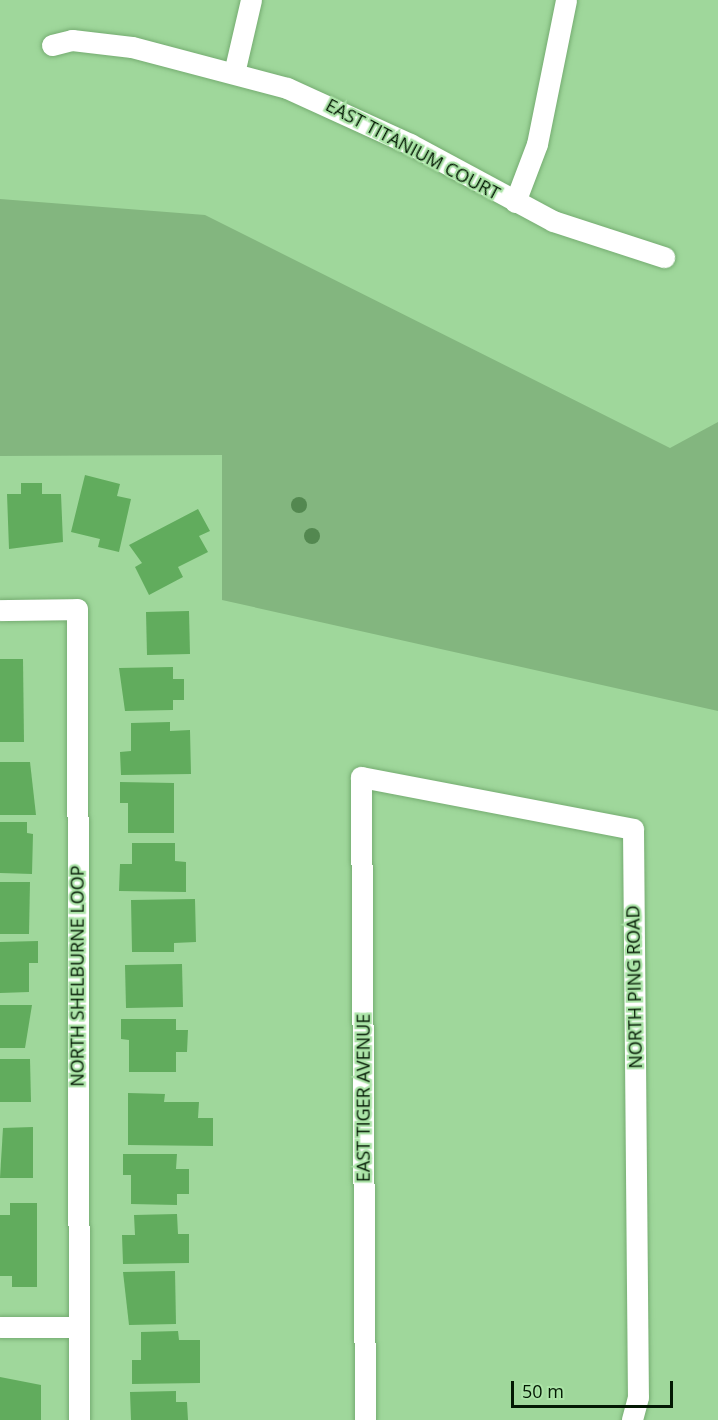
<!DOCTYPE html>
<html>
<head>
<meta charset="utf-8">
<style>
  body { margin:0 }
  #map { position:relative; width:718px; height:1420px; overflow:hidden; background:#9fd79b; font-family:"Open Sans",sans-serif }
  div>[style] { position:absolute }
  .green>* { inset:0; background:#83b67f }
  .building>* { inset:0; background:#61ac5d }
  .roads { filter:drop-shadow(0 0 2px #75ac71) drop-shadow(0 0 2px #75ac71) }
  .minor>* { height:21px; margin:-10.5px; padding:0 10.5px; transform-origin:10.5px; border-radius:10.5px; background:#fff }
  .trees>* { width:16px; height:16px; margin:-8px; border-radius:50%; background:#538850 }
  span { translate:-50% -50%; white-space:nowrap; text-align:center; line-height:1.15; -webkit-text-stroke:4.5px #abe4a7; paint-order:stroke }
  .street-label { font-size:18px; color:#031803 }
  .scale { position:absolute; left:511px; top:1381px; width:162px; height:27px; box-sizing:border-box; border:3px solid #031803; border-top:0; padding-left:8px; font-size:18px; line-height:21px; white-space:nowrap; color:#031803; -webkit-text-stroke:4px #abe4a7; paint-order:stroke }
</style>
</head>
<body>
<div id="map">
  <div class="green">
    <i style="clip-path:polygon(0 199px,205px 215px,670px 448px,718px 422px,718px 711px,222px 600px,222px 455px,0 456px)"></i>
  </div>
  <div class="building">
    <i style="clip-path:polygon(85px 475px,120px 484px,117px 496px,131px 499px,119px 552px,98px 547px,100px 539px,71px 532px)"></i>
    <i style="clip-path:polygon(21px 483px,42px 483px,42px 494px,61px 494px,63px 542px,9px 549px,7px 494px,21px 494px)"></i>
    <i style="clip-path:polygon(198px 509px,210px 531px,199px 536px,208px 552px,178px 567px,183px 577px,149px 595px,135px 567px,142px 563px,129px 545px)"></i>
    <i style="clip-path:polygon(189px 611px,190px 654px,147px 655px,146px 612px)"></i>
    <i style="clip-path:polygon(0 659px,23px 659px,24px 742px,0 742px)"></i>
    <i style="clip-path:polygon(173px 667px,173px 679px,184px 679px,184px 700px,173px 700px,173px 710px,125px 711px,119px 668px)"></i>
    <i style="clip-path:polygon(170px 722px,170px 731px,190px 730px,191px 774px,121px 775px,120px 752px,131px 751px,131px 723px)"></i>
    <i style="clip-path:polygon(0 762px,30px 762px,36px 815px,0 815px)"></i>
    <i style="clip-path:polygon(120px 782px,174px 783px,174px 833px,128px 833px,128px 803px,120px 803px)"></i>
    <i style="clip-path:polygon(0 822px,27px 822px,27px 833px,33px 834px,32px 874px,0 873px)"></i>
    <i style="clip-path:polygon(132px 843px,175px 843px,175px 861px,186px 862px,186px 892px,119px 891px,120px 864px,132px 864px)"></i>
    <i style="clip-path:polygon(0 882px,30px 882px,29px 934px,0 934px)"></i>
    <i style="clip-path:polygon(195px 899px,196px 942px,174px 943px,174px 952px,132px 952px,131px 900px)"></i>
    <i style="clip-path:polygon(38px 941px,38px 963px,29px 963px,29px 992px,0 993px,0 942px)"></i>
    <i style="clip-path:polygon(182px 964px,183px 1007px,126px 1008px,125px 965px)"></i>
    <i style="clip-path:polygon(0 1005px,32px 1005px,25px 1048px,0 1048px)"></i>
    <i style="clip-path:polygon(121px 1019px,176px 1019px,176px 1030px,188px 1030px,187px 1052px,176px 1052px,176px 1072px,129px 1072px,129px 1040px,121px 1039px)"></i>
    <i style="clip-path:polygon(0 1059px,30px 1059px,31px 1102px,0 1102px)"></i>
    <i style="clip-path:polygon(128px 1093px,165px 1094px,164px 1102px,199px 1102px,198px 1118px,213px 1118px,213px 1146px,128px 1145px)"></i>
    <i style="clip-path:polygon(33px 1127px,33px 1178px,0 1178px,3px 1128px)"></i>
    <i style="clip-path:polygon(123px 1154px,177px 1154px,176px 1169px,189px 1169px,189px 1194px,177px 1194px,177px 1205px,131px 1204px,131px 1175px,123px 1175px)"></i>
    <i style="clip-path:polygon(10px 1203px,37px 1203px,37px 1287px,12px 1287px,12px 1276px,0 1276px,0 1215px,10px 1215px)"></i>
    <i style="clip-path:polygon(177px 1214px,178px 1234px,189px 1234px,189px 1263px,123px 1264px,122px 1235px,135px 1235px,134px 1215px)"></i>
    <i style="clip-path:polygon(175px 1271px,176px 1324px,129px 1325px,123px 1272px)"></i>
    <i style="clip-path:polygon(178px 1331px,179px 1340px,200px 1340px,200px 1383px,132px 1384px,132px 1360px,141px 1360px,141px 1332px)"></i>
    <i style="clip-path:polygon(0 1377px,41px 1385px,41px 1420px,0 1420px)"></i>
    <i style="clip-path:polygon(176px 1391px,176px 1402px,187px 1402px,188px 1420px,131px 1420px,130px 1392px)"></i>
  </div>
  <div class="roads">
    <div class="minor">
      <i style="left:52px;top:45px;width:21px;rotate:-14deg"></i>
      <i style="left:72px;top:40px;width:60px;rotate:6.7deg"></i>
      <i style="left:132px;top:47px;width:160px;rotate:14.8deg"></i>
      <i style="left:287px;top:88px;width:135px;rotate:24.5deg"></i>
      <i style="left:410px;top:144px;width:162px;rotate:28.3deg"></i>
      <i style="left:553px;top:221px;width:117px;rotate:18deg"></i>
      <i style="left:234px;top:73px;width:75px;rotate:-76.9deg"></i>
      <i style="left:515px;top:202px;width:62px;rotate:-69.2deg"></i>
      <i style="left:537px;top:144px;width:147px;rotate:-78.6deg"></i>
      <i style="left:0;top:610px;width:77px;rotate:-0.7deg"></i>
      <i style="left:77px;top:609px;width:811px;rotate:89.86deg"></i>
      <i style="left:0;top:1327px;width:77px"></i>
      <i style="left:365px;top:1420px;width:643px;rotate:-90.36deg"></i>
      <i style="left:361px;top:777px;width:277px;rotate:10.8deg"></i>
      <i style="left:633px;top:829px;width:568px;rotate:89.5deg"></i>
      <i style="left:638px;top:1397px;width:24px;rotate:105deg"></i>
    </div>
  </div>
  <div class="trees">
    <i style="left:299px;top:505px"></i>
    <i style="left:312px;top:536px"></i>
  </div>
  <div class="street-label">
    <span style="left:413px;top:149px;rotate:28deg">EAST TITANIUM COURT</span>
    <span style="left:77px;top:976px;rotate:-90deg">NORTH SHELBURNE LOOP</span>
    <span style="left:634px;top:987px;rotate:-91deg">NORTH PING ROAD</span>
    <span style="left:363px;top:1098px;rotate:-90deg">EAST TIGER AVENUE</span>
  </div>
  <div class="scale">50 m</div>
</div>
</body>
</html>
